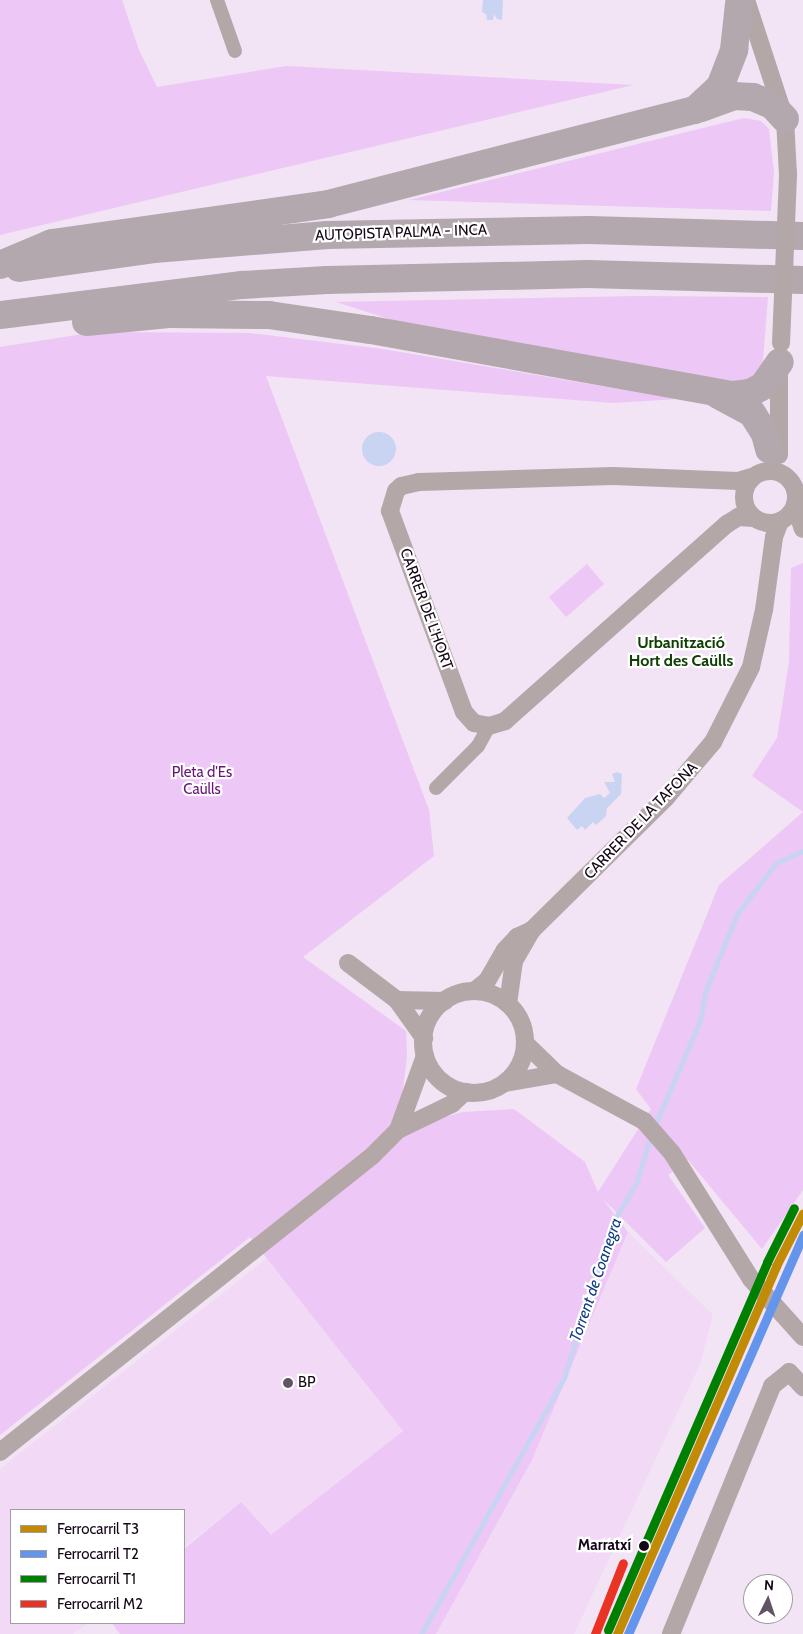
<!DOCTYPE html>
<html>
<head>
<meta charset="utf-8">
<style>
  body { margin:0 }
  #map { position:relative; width:803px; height:1634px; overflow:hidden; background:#f2e3f5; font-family:Cabin,sans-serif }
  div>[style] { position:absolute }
  .built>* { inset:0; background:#f2daf7 }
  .green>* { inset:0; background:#edc7f5 }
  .water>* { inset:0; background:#c9d4f2 }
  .round { border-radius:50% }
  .stream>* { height:5px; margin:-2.5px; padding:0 2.5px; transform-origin:2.5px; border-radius:2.5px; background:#c9d4f2 }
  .pedestrian>* { height:14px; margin:-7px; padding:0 7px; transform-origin:7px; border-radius:7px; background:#b3a8a7 }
  .minor>* { height:18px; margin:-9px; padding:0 9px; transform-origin:9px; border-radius:9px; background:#b3a8a7 }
  .minor>.ring { margin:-9px; padding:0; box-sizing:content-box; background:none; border:18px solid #b3a8a7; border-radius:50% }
  .motorway>* { height:28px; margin:-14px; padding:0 14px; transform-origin:14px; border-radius:14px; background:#b3a8ad }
  .minor-bridge>* { height:18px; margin:-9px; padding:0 9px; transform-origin:9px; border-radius:9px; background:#b3a8a7 }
  .rail-1>* { height:9px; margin:-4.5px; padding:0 4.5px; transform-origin:4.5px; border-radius:4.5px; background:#c18b06 }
  .rail-2>* { height:9px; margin:-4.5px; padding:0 4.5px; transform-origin:4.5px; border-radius:4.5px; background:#6495ed }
  .rail-3>* { height:9px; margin:-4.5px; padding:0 4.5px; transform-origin:4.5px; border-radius:4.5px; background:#008000 }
  .rail-4>* { height:9px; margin:-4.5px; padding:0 4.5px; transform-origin:4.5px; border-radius:4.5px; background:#e93324 }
  .dots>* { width:14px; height:14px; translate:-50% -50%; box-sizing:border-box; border:2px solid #fff; border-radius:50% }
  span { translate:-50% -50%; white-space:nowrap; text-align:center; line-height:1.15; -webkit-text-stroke:4.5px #fff; paint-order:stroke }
  .street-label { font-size:15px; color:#150618 }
  .park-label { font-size:15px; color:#681478 }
  .poi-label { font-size:15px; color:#150618 }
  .left { translate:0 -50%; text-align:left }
  .stop-label { font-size:15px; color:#150618; font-weight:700 }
  .right { translate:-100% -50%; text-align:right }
  .neighbourhood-label { font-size:16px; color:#114005; font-weight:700 }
  .water-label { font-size:16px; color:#103c85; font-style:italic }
  .legend { position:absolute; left:10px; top:1509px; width:175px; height:115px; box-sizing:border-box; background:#fff; border:1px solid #a19ba3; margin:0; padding:6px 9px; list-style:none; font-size:15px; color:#150618 }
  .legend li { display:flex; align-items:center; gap:10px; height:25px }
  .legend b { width:25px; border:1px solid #a19ba3 }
  .north { position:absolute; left:743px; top:1574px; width:50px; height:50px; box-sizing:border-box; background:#fff; border:1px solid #a19ba3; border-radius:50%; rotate:4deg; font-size:14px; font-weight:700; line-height:20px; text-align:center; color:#150618 }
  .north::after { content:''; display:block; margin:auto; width:18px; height:22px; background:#625365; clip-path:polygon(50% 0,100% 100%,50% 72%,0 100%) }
</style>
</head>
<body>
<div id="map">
  <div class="built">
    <i style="clip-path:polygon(628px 1232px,713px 1315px,700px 1364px,574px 1634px,436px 1634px,532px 1460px)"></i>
    <i style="clip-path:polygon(267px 1258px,403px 1431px,271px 1536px,241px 1502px,184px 1547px,184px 1510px,11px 1510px,11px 1623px,88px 1623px,73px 1634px,0 1634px,0 1469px)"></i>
  </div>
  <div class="green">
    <i style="clip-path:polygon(0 0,122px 0,139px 50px,157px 87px,286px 66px,633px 85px,0 235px)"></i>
    <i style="clip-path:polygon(744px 118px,761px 121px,769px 129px,774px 172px,771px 211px,409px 200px)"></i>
    <i style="clip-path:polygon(638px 296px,768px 297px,762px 371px,740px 384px,417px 328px,336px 302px)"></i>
    <i style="clip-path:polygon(96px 332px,249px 333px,383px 349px,678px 399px,613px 403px,266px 376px,429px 810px,434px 856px,303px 957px,406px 1031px,407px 1056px,398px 1130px,463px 1112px,514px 1109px,585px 1162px,598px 1192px,651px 1109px,636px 1089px,719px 885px,803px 812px,752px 776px,777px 738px,789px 662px,791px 568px,803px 563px,803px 1190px,762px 1249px,688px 1160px,668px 1175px,705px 1228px,666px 1262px,602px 1198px,628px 1232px,532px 1460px,436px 1634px,120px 1634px,112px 1623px,184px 1623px,184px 1549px,241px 1502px,271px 1535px,403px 1431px,250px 1237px,0 1435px,0 347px)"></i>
    <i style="clip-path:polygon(587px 564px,604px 584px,566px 617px,549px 597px)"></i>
  </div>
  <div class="water">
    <i style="clip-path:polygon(483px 0,503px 0,502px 20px,497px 19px,494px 14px,493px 20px,487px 20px,486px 14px,482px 12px)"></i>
    <i class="round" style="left:362px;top:432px;width:34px;height:34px"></i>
    <i style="clip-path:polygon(617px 772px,622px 774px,621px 794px,607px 808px,606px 816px,596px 825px,593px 822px,585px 830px,582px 826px,577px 830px,567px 818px,585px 798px,600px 794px,604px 798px,610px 793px,604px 782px,615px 782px,612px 774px)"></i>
  </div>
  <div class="stream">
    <i style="left:654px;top:1127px;width:116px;rotate:-66.5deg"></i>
    <i style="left:700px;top:1021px;width:29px;rotate:-80deg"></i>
    <i style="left:705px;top:992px;width:84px;rotate:-67.7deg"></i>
    <i style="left:737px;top:914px;width:64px;rotate:-52.6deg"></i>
    <i style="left:776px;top:863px;width:30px;rotate:-24deg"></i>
    <i style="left:421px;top:1634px;width:293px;rotate:-60.8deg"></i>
    <i style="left:564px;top:1378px;width:159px;rotate:-72.8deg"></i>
    <i style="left:611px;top:1226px;width:50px;rotate:-59.8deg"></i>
    <i style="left:636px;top:1183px;width:50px;rotate:-72.6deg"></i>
  </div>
  <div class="pedestrian">
    <i style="left:217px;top:0;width:54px;rotate:70.6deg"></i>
    <i style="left:436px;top:788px;width:59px;rotate:-45deg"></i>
    <i style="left:478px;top:746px;width:23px;rotate:-61deg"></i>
  </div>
  <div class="minor">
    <i style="left:746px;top:0;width:125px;rotate:71.9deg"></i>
    <i style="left:785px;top:119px;width:55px;rotate:86.9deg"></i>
    <i style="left:779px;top:455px;width:91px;rotate:-90deg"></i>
    <i class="ring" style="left:744px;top:471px;width:34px;height:34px"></i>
    <i style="left:751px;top:477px;width:14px;rotate:163deg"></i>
    <i style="left:738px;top:481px;width:125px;rotate:-177.7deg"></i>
    <i style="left:613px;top:476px;width:194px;rotate:178.2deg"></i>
    <i style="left:419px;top:482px;width:18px;rotate:167deg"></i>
    <i style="left:401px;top:486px;width:7px;rotate:135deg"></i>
    <i style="left:396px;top:491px;width:21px;rotate:107deg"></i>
    <i style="left:390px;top:511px;width:214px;rotate:69.8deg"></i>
    <i style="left:464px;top:712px;width:15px;rotate:48deg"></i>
    <i style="left:474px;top:723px;width:15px;rotate:11deg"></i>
    <i style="left:489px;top:726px;width:17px;rotate:-17deg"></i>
    <i style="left:505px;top:721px;width:297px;rotate:-41.6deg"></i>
    <i style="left:727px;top:524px;width:13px;rotate:-32deg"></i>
    <i style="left:738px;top:517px;width:16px;rotate:4deg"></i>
    <i style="left:795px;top:505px;width:25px;rotate:72deg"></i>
    <i style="left:348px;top:963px;width:61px;rotate:37.1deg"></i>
    <i style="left:397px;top:1000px;width:48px;rotate:1.2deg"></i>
    <i style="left:474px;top:991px;width:16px;rotate:-38deg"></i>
    <i style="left:487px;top:981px;width:36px;rotate:-60deg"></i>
    <i style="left:505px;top:950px;width:18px;rotate:-47deg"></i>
    <i style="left:517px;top:937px;width:17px;rotate:-25deg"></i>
    <i style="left:532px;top:930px;width:187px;rotate:-44.6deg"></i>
    <i style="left:665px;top:799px;width:75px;rotate:-49.9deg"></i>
    <i style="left:713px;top:742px;width:84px;rotate:-63.1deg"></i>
    <i style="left:751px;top:667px;width:58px;rotate:-77.2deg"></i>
    <i style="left:764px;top:610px;width:74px;rotate:-82.2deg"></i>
    <i style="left:774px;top:537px;width:17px;rotate:-69deg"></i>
    <i class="ring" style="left:423px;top:991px;width:84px;height:84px"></i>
    <i style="left:397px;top:1000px;width:47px;rotate:54.6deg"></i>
    <i style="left:508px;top:1004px;width:43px;rotate:-82.1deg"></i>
    <i style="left:514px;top:961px;width:36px;rotate:-60deg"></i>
    <i style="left:526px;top:1044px;width:43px;rotate:44.1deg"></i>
    <i style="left:557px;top:1074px;width:99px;rotate:28.4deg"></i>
    <i style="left:644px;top:1121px;width:43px;rotate:48.8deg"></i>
    <i style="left:672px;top:1153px;width:149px;rotate:57.9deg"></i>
    <i style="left:751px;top:1279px;width:78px;rotate:48.1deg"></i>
    <i style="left:505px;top:1083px;width:53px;rotate:-9.8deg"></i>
    <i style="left:398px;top:1130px;width:79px;rotate:-70deg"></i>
    <i style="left:0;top:1452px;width:477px;rotate:-38.5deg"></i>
    <i style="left:373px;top:1155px;width:35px;rotate:-45deg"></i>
    <i style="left:398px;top:1130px;width:60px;rotate:-25.7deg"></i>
    <i style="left:452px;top:1104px;width:18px;rotate:-43deg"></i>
    <i style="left:671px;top:1634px;width:268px;rotate:-67.8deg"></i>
    <i style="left:772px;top:1386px;width:22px;rotate:-39deg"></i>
    <i style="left:789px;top:1372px;width:21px;rotate:47deg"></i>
  </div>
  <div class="motorway">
    <i style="left:701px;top:108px;width:35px;rotate:-20deg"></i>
    <i style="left:734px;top:96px;width:19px;rotate:3deg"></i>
    <i style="left:753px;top:97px;width:21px;rotate:23deg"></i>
    <i style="left:772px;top:105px;width:19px;rotate:47deg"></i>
    <i style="left:0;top:265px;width:56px;rotate:-22.9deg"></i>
    <i style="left:52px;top:243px;width:279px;rotate:-8deg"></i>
    <i style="left:328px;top:204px;width:379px;rotate:-14.4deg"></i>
    <i style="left:695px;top:110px;width:34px;rotate:-43deg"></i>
    <i style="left:720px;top:87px;width:40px;rotate:-69deg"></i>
    <i style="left:734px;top:50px;width:46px;rotate:-83.8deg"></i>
    <i style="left:19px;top:268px;width:136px;rotate:-8deg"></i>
    <i style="left:154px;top:249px;width:174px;rotate:-4.6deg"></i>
    <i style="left:327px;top:235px;width:262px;rotate:-1.1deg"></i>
    <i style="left:589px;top:230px;width:214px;rotate:1.6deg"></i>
    <i style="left:0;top:315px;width:244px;rotate:-7.1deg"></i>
    <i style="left:242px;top:285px;width:85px;rotate:-3.4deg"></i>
    <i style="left:327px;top:280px;width:261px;rotate:-1.3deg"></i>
    <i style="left:588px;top:274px;width:215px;rotate:1.6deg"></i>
    <i style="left:86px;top:322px;width:83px;rotate:-5.5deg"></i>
    <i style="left:169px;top:314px;width:100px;rotate:0.6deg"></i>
    <i style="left:269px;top:315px;width:103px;rotate:8.4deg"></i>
    <i style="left:371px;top:330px;width:368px;rotate:10.2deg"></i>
    <i style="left:733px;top:395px;width:17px;rotate:-7deg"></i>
    <i style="left:750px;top:393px;width:15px;rotate:-28deg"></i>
    <i style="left:763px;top:386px;width:29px;rotate:-55deg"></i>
    <i style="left:718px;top:395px;width:38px;rotate:28deg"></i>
    <i style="left:752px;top:413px;width:25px;rotate:58deg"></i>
    <i style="left:765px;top:434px;width:16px;rotate:75deg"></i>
  </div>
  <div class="minor-bridge">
    <i style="left:781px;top:343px;width:169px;rotate:-87.6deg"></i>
  </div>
  <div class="rail-1">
    <i style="left:617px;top:1634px;width:401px;rotate:-66.6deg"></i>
    <i style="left:776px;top:1266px;width:59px;rotate:-63deg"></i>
  </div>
  <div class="rail-2">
    <i style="left:628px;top:1634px;width:436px;rotate:-66.3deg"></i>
  </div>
  <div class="rail-3">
    <i style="left:608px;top:1630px;width:401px;rotate:-66.6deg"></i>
    <i style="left:767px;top:1262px;width:60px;rotate:-63.4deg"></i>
  </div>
  <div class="rail-4">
    <i style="left:595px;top:1634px;width:76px;rotate:-68.5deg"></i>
  </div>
  <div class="dots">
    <i style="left:288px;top:1383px;background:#625365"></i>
    <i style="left:644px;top:1546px;background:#150618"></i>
  </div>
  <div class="street-label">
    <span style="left:401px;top:233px;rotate:-2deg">AUTOPISTA PALMA - INCA</span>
    <span style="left:426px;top:609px;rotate:70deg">CARRER DE L'HORT</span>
    <span style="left:641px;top:821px;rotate:-46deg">CARRER DE LA TAFONA</span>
  </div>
  <div class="park-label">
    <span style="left:202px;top:781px">Pleta d'Es<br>Caülls</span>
  </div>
  <div class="poi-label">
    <span class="left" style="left:298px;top:1383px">BP</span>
  </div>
  <div class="stop-label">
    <span class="right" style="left:631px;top:1546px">Marratxí</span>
  </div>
  <div class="neighbourhood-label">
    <span style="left:681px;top:652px">Urbanització<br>Hort des Caülls</span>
  </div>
  <div class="water-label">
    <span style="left:596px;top:1280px;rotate:-71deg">Torrent de Coanegra</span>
  </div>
  <ul class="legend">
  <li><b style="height:6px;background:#c18b06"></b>Ferrocarril T3</li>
  <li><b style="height:6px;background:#6495ed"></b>Ferrocarril T2</li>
  <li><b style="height:6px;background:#008000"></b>Ferrocarril T1</li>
  <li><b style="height:6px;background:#e93324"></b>Ferrocarril M2</li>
  </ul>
  <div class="north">N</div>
</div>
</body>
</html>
